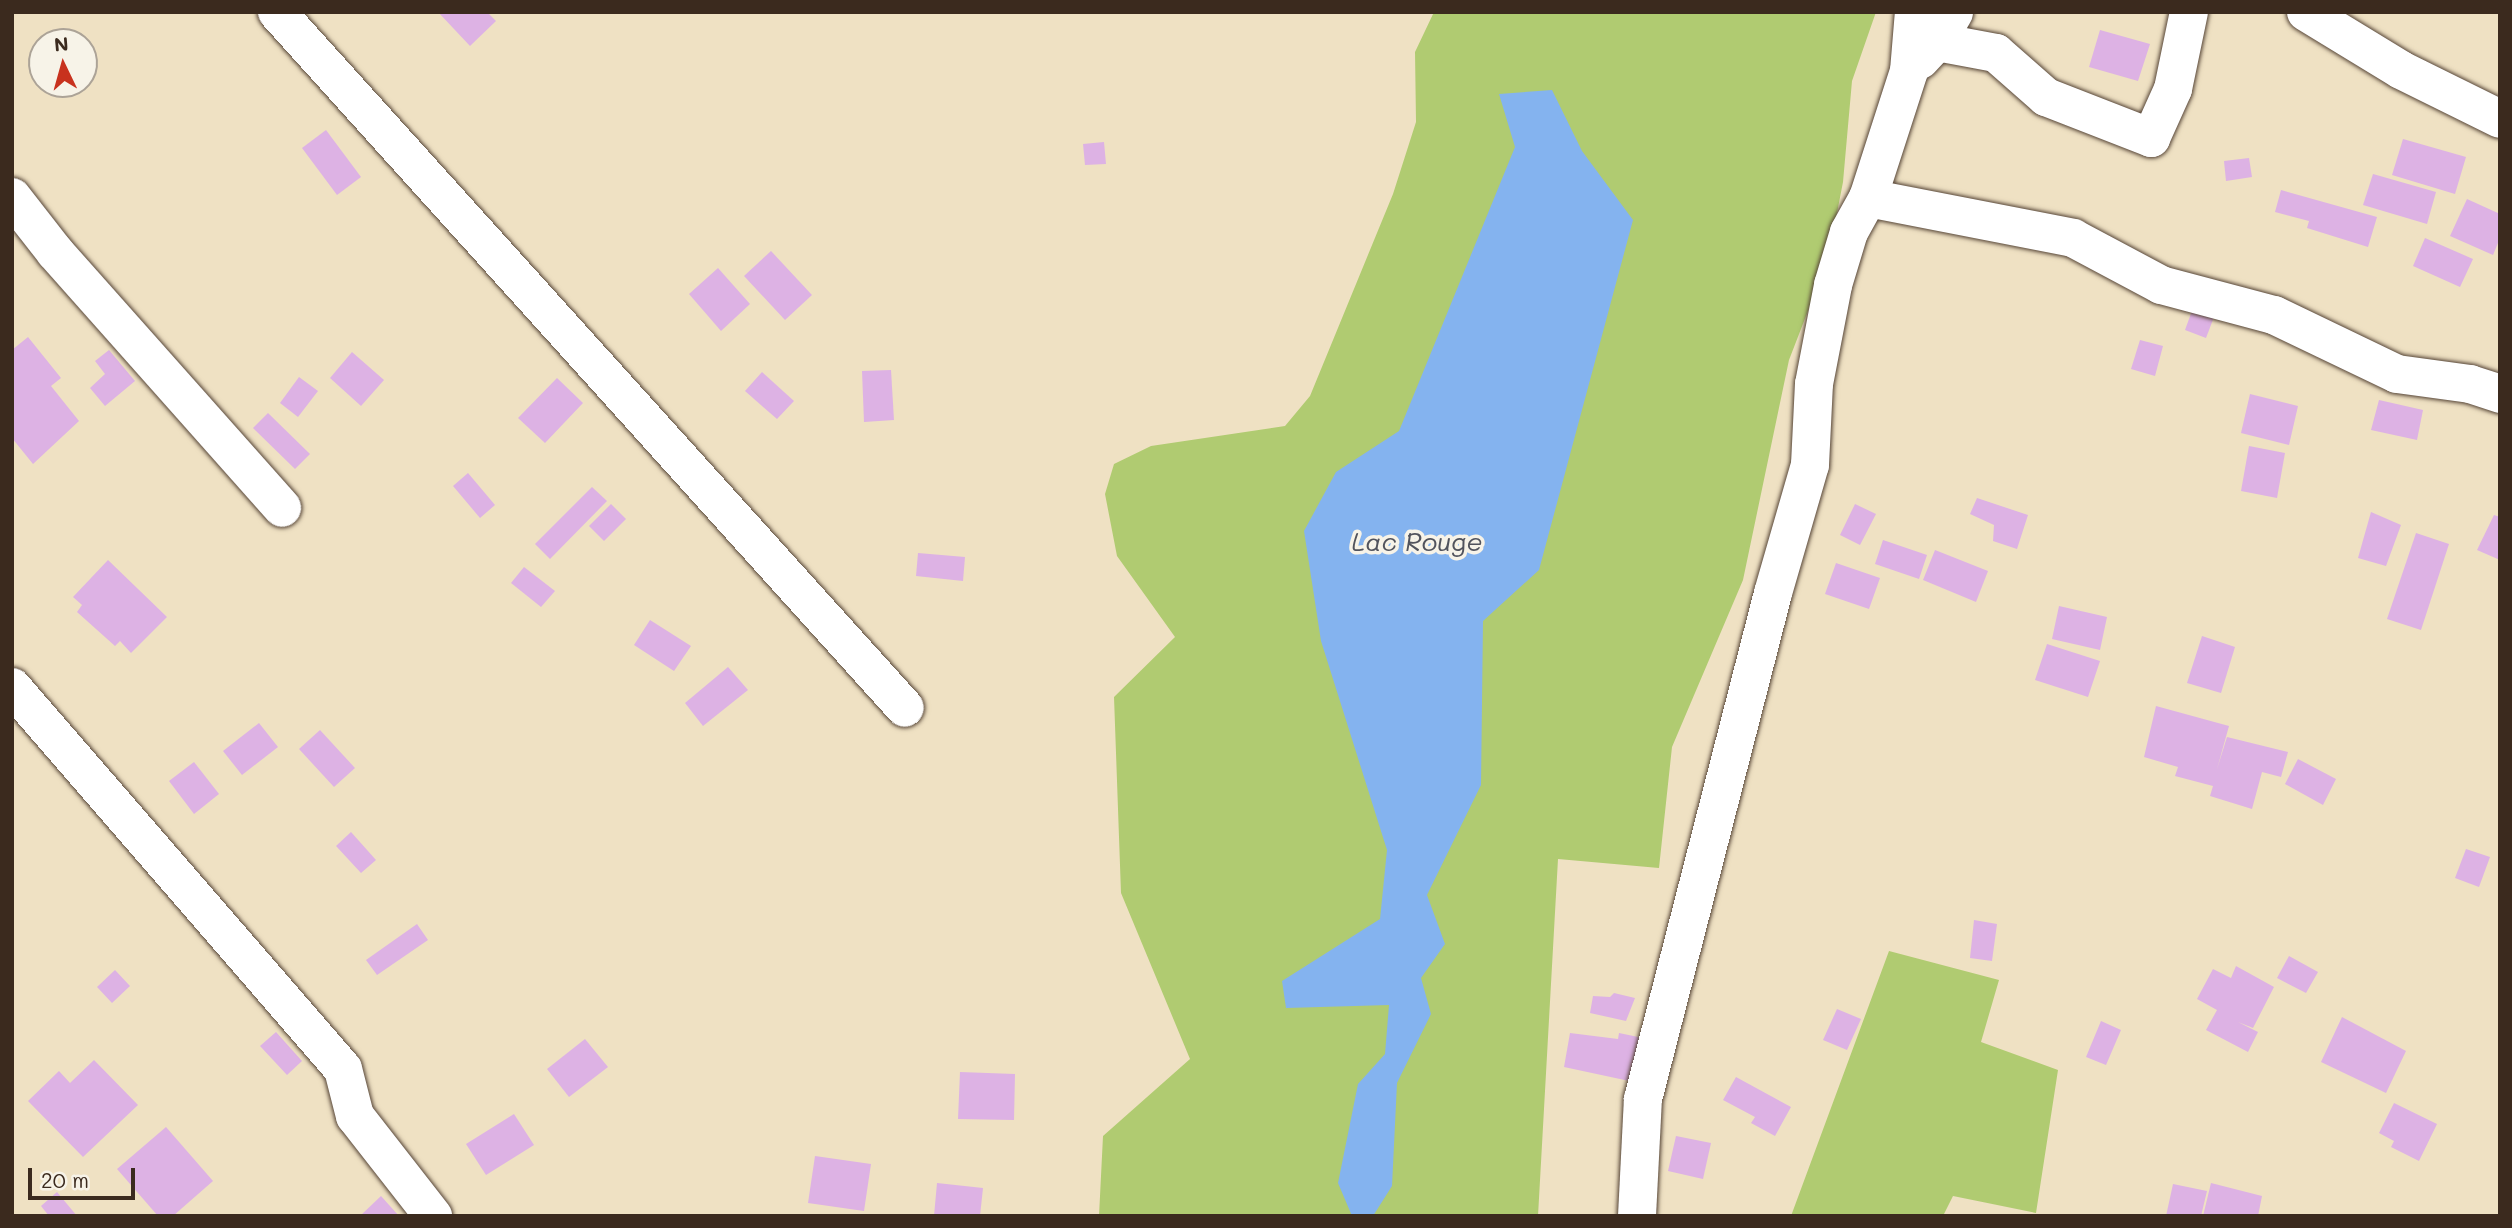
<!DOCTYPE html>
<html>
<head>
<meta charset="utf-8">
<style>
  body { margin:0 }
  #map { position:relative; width:2512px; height:1228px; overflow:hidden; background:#efe1c3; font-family:Mali,sans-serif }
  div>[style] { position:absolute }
  .green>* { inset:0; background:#b0cb71 }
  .water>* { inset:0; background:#84b3ef }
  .building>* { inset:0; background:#ddb2e4 }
  .roads { filter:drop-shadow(0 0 2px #564537) drop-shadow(0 0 2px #564537) }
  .minor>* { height:38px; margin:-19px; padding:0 19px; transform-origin:19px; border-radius:19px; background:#fff }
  span { translate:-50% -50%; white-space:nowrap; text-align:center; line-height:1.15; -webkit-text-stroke:7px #f7f3e8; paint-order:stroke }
  .water-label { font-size:26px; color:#51535d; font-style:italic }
  .frame { position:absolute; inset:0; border:14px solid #3b2a1e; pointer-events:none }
  .north { position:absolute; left:28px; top:28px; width:70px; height:70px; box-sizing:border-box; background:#f7f3e8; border:2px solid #aca397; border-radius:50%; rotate:355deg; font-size:19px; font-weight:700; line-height:28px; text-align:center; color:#3b2a1e }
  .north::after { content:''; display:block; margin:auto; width:24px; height:32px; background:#c8321e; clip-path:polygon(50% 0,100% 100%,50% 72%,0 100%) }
  .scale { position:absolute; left:28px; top:1168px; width:107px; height:32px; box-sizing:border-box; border:4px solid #3b2a1e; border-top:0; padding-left:9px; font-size:21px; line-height:24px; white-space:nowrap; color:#3b2a1e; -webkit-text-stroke:5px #f7f3e8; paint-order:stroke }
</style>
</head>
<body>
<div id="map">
  <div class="green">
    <i style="clip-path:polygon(1434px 12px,1876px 12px,1852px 81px,1843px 182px,1828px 259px,1789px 360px,1743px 580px,1672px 747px,1659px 868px,1558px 859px,1538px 1216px,1099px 1216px,1103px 1136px,1190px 1059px,1121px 893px,1114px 697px,1175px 637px,1117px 556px,1105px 494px,1114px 464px,1151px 446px,1285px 426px,1310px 396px,1393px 194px,1416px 122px,1415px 52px)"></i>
    <i style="clip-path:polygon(1889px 951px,1999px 980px,1981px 1042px,2058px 1070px,2036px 1213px,1953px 1196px,1943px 1216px,1791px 1216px)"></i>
  </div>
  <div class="water">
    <i style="clip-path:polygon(1552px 90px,1582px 151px,1633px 220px,1539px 570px,1483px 621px,1481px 785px,1427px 895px,1445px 944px,1421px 978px,1431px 1014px,1397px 1083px,1392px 1186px,1373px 1216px,1352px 1216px,1338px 1183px,1358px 1084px,1385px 1054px,1389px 1005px,1286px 1008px,1282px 981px,1380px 919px,1387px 850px,1321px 641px,1304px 531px,1336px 472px,1399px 431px,1515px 147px,1499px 94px)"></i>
  </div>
  <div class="building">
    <i style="clip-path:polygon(438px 12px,487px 12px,496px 21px,470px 46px)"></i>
    <i style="clip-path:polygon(2100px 30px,2150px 44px,2138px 81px,2089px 67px)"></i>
    <i style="clip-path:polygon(326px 130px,361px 177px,337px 195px,302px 148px)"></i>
    <i style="clip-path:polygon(2403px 139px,2466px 157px,2455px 194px,2392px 175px)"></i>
    <i style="clip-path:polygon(1104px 142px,1106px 164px,1085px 165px,1083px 144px)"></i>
    <i style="clip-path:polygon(2249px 158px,2252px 177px,2226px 181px,2224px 161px)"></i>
    <i style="clip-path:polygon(2373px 174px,2436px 192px,2427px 224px,2363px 205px)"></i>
    <i style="clip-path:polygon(2281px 190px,2377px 217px,2368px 247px,2307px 228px,2309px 221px,2275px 212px)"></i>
    <i style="clip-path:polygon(2467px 199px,2500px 214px,2500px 238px,2493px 255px,2450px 236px)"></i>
    <i style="clip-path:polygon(2425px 238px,2473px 259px,2460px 287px,2413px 266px)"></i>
    <i style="clip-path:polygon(771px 251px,812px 295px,785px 320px,744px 276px)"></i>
    <i style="clip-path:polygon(718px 268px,750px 304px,721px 331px,689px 294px)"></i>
    <i style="clip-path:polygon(2193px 308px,2214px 317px,2206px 338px,2185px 330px)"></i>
    <i style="clip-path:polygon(28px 337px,61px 378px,51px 386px,79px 421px,33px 464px,12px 438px,12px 350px)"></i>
    <i style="clip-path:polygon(2140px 340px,2163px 346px,2155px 376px,2131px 369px)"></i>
    <i style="clip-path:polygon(109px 350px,135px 381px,105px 406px,90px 388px,105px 374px,95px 361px)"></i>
    <i style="clip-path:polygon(352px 352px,384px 380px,361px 406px,330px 378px)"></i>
    <i style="clip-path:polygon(891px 370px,894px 420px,864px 422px,862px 371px)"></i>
    <i style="clip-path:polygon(762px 372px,794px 401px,777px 419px,745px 391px)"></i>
    <i style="clip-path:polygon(299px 377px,318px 391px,298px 417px,280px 403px)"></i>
    <i style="clip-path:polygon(557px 378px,583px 403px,545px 443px,518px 418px)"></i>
    <i style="clip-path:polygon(2250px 394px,2298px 406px,2289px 445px,2241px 433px)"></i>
    <i style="clip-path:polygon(2379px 400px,2423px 410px,2417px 440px,2371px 430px)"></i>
    <i style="clip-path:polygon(268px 413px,310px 454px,295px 469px,253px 428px)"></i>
    <i style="clip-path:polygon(2249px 446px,2285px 453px,2277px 498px,2241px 491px)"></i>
    <i style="clip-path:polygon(468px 473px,495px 505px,480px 518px,453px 486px)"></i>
    <i style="clip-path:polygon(592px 487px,607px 501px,550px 559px,535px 544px)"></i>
    <i style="clip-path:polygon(1977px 498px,2028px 515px,2017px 549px,1993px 541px,1994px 525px,1970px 514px)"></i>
    <i style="clip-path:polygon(611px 504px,626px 519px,604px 541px,589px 526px)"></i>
    <i style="clip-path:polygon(1855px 504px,1876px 514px,1860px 545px,1840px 535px)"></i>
    <i style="clip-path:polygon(2371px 512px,2401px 525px,2386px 566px,2358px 558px)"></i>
    <i style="clip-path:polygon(2494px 515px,2500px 517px,2500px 560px,2477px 550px)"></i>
    <i style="clip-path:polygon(2416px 533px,2449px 544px,2421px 630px,2387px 619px)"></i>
    <i style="clip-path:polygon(1883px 540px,1927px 555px,1919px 579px,1875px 564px)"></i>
    <i style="clip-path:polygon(1935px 550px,1988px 571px,1976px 602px,1923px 580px)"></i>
    <i style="clip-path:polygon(918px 553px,965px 557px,963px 581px,916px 576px)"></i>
    <i style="clip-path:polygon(108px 560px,167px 617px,131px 653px,120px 641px,115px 646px,77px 612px,82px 605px,73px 597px)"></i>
    <i style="clip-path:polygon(1836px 563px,1880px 578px,1869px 609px,1825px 594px)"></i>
    <i style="clip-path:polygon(524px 567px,555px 591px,541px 607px,511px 583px)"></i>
    <i style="clip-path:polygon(2059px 606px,2107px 617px,2100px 650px,2052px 639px)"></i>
    <i style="clip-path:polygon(650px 620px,691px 646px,674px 671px,634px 645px)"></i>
    <i style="clip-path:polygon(2202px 636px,2235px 647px,2221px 693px,2187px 683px)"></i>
    <i style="clip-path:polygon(2047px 644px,2100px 661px,2088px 697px,2035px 680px)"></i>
    <i style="clip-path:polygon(728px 667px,748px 690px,703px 726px,685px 703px)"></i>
    <i style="clip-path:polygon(2156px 706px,2229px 726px,2217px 769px,2227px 737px,2288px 752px,2281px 777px,2262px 772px,2252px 809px,2210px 796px,2213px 786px,2175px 776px,2178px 767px,2144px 757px)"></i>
    <i style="clip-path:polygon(259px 723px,278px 747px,242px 775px,223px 751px)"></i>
    <i style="clip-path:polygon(320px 730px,355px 768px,334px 787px,299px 749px)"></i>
    <i style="clip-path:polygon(2298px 759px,2336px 779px,2323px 805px,2285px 784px)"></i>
    <i style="clip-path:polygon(194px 762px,219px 794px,194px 814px,169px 781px)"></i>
    <i style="clip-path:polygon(351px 832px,376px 860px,361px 873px,336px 846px)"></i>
    <i style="clip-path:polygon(2466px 849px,2490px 857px,2479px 887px,2455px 878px)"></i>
    <i style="clip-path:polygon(1974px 920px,1997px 924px,1992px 961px,1970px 958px)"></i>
    <i style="clip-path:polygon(417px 924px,428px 940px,377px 975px,366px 960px)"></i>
    <i style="clip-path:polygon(2289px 956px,2318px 972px,2306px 993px,2277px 978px)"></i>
    <i style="clip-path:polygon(2236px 966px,2274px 987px,2253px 1028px,2238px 1022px,2258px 1032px,2248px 1052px,2206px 1030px,2217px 1010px,2197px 999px,2213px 969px,2231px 978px)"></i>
    <i style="clip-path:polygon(115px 970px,130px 986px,112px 1003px,97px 987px)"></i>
    <i style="clip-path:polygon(1614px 993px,1635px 998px,1626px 1021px,1590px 1013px,1593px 996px,1610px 997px)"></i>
    <i style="clip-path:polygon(1837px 1009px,1861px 1019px,1847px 1050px,1823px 1040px)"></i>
    <i style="clip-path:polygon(2342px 1017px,2406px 1051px,2386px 1093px,2321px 1062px)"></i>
    <i style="clip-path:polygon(2101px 1021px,2121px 1030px,2106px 1065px,2086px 1057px)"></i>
    <i style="clip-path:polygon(276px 1032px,302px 1061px,287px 1075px,260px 1046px)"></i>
    <i style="clip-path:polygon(1570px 1033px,1618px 1039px,1619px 1033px,1643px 1038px,1634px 1082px,1564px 1067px)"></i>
    <i style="clip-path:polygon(585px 1039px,608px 1067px,569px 1097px,547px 1069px)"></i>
    <i style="clip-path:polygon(94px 1060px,138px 1105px,83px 1157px,28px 1101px,59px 1071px,70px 1083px)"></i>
    <i style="clip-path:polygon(960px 1072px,1015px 1074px,1014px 1120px,958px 1119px)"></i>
    <i style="clip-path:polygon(1736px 1077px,1791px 1107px,1775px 1136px,1751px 1123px,1755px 1117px,1723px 1100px)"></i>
    <i style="clip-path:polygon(2394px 1103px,2437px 1124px,2419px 1161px,2391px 1147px,2394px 1141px,2379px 1133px)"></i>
    <i style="clip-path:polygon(514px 1114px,534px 1145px,486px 1175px,466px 1144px)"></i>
    <i style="clip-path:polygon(166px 1127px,213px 1181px,173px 1216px,158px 1216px,117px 1169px)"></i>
    <i style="clip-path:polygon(1676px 1136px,1711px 1143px,1703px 1179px,1668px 1171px)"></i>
    <i style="clip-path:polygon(815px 1156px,871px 1164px,864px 1211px,808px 1203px)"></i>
    <i style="clip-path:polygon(937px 1183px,983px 1188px,980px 1216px,934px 1216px)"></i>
    <i style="clip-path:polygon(2211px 1183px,2262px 1196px,2258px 1216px,2203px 1216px)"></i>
    <i style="clip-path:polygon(2173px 1184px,2207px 1191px,2201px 1216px,2166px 1216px)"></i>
    <i style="clip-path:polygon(57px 1192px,77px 1216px,49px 1216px,41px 1206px)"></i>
    <i style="clip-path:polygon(381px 1196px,399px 1216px,360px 1216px)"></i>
  </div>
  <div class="roads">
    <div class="minor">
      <i style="left:277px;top:12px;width:937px;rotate:47.94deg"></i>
      <i style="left:2306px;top:12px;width:111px;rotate:31.4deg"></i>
      <i style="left:2401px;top:70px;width:110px;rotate:26.3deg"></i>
      <i style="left:1937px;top:42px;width:60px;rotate:10.6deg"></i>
      <i style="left:1996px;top:53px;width:67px;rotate:41.3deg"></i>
      <i style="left:2046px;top:97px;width:113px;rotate:21.3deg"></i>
      <i style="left:2151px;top:138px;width:54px;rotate:-65.8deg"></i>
      <i style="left:2173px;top:89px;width:79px;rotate:-78.3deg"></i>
      <i style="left:1920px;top:60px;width:25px;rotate:-47deg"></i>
      <i style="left:1937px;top:42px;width:34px;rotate:-60deg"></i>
      <i style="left:12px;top:197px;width:70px;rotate:52deg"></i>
      <i style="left:55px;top:252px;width:342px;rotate:48.4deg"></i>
      <i style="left:1868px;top:198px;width:209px;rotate:11deg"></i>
      <i style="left:2073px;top:238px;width:100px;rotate:28.1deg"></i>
      <i style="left:2161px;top:285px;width:117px;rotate:14.9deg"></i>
      <i style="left:2274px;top:315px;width:136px;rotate:25.6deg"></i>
      <i style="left:2397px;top:374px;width:74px;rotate:7.8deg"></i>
      <i style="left:2470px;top:384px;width:32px;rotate:18deg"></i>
      <i style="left:12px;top:687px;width:505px;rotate:49.09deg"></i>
      <i style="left:343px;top:1069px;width:49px;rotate:75.7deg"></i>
      <i style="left:355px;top:1116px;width:127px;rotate:52deg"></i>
      <i style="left:1637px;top:1216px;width:117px;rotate:-87.1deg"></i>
      <i style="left:1643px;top:1099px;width:522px;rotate:-75.59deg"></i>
      <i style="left:1773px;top:593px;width:133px;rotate:-73.9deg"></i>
      <i style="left:1810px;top:465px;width:81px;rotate:-87.2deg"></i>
      <i style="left:1814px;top:384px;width:101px;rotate:-79.1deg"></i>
      <i style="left:1833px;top:285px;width:55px;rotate:-73.2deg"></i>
      <i style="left:1849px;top:232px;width:39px;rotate:-61deg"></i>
      <i style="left:1868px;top:198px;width:133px;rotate:-72.1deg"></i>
      <i style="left:1909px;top:71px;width:59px;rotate:-85.2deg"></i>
    </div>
  </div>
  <div class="water-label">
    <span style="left:1417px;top:542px">Lac Rouge</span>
  </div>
  <div class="frame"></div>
  <div class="north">N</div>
  <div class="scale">20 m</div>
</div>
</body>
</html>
